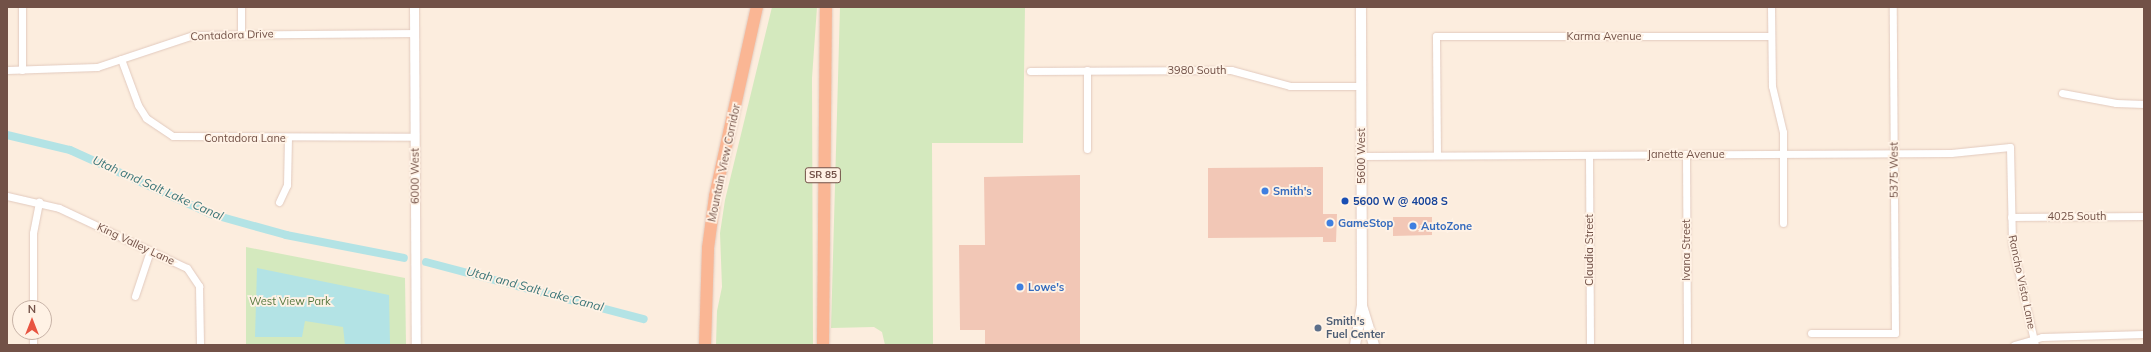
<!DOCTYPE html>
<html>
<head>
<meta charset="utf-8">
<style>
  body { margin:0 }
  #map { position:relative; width:2151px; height:352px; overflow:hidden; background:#fcedde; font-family:Mulish,sans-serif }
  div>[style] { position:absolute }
  .green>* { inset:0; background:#d4e9be }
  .water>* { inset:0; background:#b3e3e5 }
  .canal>* { height:8px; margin:-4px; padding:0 4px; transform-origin:4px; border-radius:4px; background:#b3e3e5 }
  .building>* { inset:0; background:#f2c7b6 }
  .roads { filter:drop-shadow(0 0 1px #e2cabe) drop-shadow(0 0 1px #e2cabe) }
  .minor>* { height:7px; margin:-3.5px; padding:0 3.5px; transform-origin:3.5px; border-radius:3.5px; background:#fff }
  .tertiary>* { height:9px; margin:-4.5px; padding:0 4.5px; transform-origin:4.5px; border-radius:4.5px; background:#fff }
  .secondary>* { height:10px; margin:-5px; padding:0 5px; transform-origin:5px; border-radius:5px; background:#fff }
  .trunk>* { height:12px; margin:-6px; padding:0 6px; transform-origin:6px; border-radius:6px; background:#fab694 }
  .dots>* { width:11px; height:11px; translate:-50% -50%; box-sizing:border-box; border:2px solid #fff2e5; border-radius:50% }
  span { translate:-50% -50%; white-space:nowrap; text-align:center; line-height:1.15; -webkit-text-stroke:3.5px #fff2e5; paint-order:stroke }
  .shield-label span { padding:1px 3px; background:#fff2e5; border:1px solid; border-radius:3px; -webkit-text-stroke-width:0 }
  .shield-label { font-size:10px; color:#725147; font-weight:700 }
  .street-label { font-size:11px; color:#725147 }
  .shop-label { font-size:11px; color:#366cbe; font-weight:700 }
  .left { translate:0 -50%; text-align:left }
  .transit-label { font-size:11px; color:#164399; font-weight:700 }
  .park-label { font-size:11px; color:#56783f }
  .service-label { font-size:11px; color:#4e5e75; font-weight:700 }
  .water-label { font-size:12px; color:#3b7578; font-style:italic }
  .frame { position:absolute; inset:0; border:8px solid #725147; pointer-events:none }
  .north { position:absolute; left:12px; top:300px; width:40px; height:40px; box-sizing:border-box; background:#fff2e5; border:1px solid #c7b2a6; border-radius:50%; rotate:0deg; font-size:11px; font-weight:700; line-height:16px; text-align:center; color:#725147 }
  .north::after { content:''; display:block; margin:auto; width:14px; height:18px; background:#e85441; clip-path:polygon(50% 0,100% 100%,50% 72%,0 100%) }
</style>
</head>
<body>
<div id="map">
  <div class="green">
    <i style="clip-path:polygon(772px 7px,817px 7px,812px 78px,813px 345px,716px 345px,717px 311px,722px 287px,720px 233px,725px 200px)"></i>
    <i style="clip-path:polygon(840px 7px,1025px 7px,1023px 143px,932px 143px,933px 345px,885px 345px,882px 332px,874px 327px,831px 328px)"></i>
    <i style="clip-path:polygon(246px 247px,405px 278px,406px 345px,246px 345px)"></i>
  </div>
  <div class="water">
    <i style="clip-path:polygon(257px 268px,389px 295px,390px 345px,345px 345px,343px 327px,305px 321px,302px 337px,255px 337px)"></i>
  </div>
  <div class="canal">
    <i style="left:7px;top:135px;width:65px;rotate:13.4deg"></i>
    <i style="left:70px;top:150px;width:155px;rotate:24.4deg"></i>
    <i style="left:211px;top:214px;width:78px;rotate:15.6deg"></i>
    <i style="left:286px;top:235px;width:120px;rotate:11deg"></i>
    <i style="left:426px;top:262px;width:225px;rotate:14.7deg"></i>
  </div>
  <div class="building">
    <i style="clip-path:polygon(1323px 167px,1323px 214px,1337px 214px,1336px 242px,1323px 242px,1323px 237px,1208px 238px,1208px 168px)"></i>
    <i style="clip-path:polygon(1080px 175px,1080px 345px,985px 345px,985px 330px,960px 330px,959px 245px,985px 245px,984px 177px)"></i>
    <i style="clip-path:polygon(1393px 217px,1432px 217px,1432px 235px,1393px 236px)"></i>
  </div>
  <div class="roads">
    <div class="minor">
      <i style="left:22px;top:7px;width:63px;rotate:90deg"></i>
      <i style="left:241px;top:7px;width:26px;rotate:90deg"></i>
      <i style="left:1771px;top:7px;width:79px;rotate:89.3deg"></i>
      <i style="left:1772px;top:86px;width:47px;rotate:76.6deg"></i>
      <i style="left:1783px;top:132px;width:91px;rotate:90deg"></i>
      <i style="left:121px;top:59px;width:49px;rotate:69.7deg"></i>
      <i style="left:138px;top:105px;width:15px;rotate:58deg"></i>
      <i style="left:146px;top:118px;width:32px;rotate:34deg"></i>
      <i style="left:173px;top:136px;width:242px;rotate:0.2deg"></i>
      <i style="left:7px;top:70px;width:90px;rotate:-1.9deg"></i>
      <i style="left:97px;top:67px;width:101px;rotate:-18.4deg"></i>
      <i style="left:193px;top:35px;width:222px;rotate:-0.5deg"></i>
      <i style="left:1087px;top:70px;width:79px;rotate:90deg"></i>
      <i style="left:1030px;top:71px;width:201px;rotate:-0.3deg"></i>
      <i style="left:1231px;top:70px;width:61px;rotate:15.2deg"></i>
      <i style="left:1290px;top:86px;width:71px"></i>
      <i style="left:2062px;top:93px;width:55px;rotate:10.5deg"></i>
      <i style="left:2116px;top:103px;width:28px;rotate:2deg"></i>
      <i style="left:1686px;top:154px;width:191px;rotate:89.7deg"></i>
      <i style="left:1437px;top:155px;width:119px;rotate:-90.5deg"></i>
      <i style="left:1436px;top:36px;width:335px"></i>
      <i style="left:1589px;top:155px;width:190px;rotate:89.7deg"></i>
      <i style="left:1361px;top:156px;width:590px;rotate:-0.29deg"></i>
      <i style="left:1951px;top:153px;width:59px;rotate:-5.8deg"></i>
      <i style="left:2010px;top:147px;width:96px;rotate:88.8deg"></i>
      <i style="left:2012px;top:243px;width:105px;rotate:77.3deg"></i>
      <i style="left:7px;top:196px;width:53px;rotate:13deg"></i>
      <i style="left:59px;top:208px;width:141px;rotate:25.1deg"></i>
      <i style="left:187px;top:268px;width:22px;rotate:56deg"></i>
      <i style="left:199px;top:286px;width:59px;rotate:89deg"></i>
      <i style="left:279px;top:202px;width:19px;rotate:-65deg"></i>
      <i style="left:287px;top:185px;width:47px;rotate:-88.8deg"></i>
      <i style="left:2011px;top:217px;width:133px;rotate:-0.4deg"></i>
      <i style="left:135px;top:296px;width:47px;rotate:-71.6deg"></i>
      <i style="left:33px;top:308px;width:75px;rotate:-90deg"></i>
      <i style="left:33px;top:233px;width:32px;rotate:-79deg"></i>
      <i style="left:33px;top:332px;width:13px;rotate:90deg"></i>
      <i style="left:1811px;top:333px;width:84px"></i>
      <i style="left:1895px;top:333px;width:326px;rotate:-90.4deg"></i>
      <i style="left:2014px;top:345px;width:29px;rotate:-16deg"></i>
      <i style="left:2042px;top:337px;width:102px;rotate:-1.7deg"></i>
    </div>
    <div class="tertiary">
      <i style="left:414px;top:7px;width:338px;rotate:89.7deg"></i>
    </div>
    <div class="secondary">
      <i style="left:1362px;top:306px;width:41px;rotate:72.9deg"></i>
      <i style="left:1355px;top:345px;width:40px;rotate:-80deg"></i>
      <i style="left:1362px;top:306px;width:299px;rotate:-90.2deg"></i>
    </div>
    <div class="trunk">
      <i style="left:705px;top:345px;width:97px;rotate:-88.2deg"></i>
      <i style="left:708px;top:248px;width:52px;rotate:-82.3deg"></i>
      <i style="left:715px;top:196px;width:194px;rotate:-77.5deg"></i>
      <i style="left:823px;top:345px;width:338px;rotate:-89.5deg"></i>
    </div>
  </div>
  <div class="dots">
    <i style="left:1265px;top:191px;background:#3f7fe0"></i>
    <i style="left:1345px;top:201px;background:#1a4fb4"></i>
    <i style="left:1330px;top:223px;background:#3f7fe0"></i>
    <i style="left:1413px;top:226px;background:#3f7fe0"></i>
    <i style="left:1020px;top:287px;background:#3f7fe0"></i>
    <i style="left:1318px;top:328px;background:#5c6f8a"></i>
  </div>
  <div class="shield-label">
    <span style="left:823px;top:175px">SR 85</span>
  </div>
  <div class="street-label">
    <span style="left:232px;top:35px;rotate:-2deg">Contadora Drive</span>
    <span style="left:1604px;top:36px">Karma Avenue</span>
    <span style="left:1197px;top:70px">3980 South</span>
    <span style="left:245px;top:138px">Contadora Lane</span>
    <span style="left:1686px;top:154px">Janette Avenue</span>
    <span style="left:1361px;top:156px;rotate:-90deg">5600 West</span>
    <span style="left:724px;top:163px;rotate:-78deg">Mountain View Corridor</span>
    <span style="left:1894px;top:170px;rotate:-90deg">5375 West</span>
    <span style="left:415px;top:176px;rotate:-90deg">6000 West</span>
    <span style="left:2077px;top:216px">4025 South</span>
    <span style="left:136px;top:244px;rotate:25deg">King Valley Lane</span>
    <span style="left:1589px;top:250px;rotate:-90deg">Claudia Street</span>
    <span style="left:1686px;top:250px;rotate:-90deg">Ivana Street</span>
    <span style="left:2022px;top:282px;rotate:78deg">Rancho Vista Lane</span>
  </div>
  <div class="shop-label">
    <span class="left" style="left:1273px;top:191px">Smith's</span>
    <span class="left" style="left:1338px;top:223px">GameStop</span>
    <span class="left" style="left:1421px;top:226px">AutoZone</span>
    <span class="left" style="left:1028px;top:287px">Lowe's</span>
  </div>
  <div class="transit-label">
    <span class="left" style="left:1353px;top:201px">5600 W @ 4008 S</span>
  </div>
  <div class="park-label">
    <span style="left:290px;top:301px">West View Park</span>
  </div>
  <div class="service-label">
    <span class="left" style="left:1326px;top:328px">Smith's<br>Fuel Center</span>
  </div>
  <div class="water-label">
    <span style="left:158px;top:188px;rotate:24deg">Utah and Salt Lake Canal</span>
    <span style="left:535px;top:289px;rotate:15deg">Utah and Salt Lake Canal</span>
  </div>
  <div class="frame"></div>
  <div class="north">N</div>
</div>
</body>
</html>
